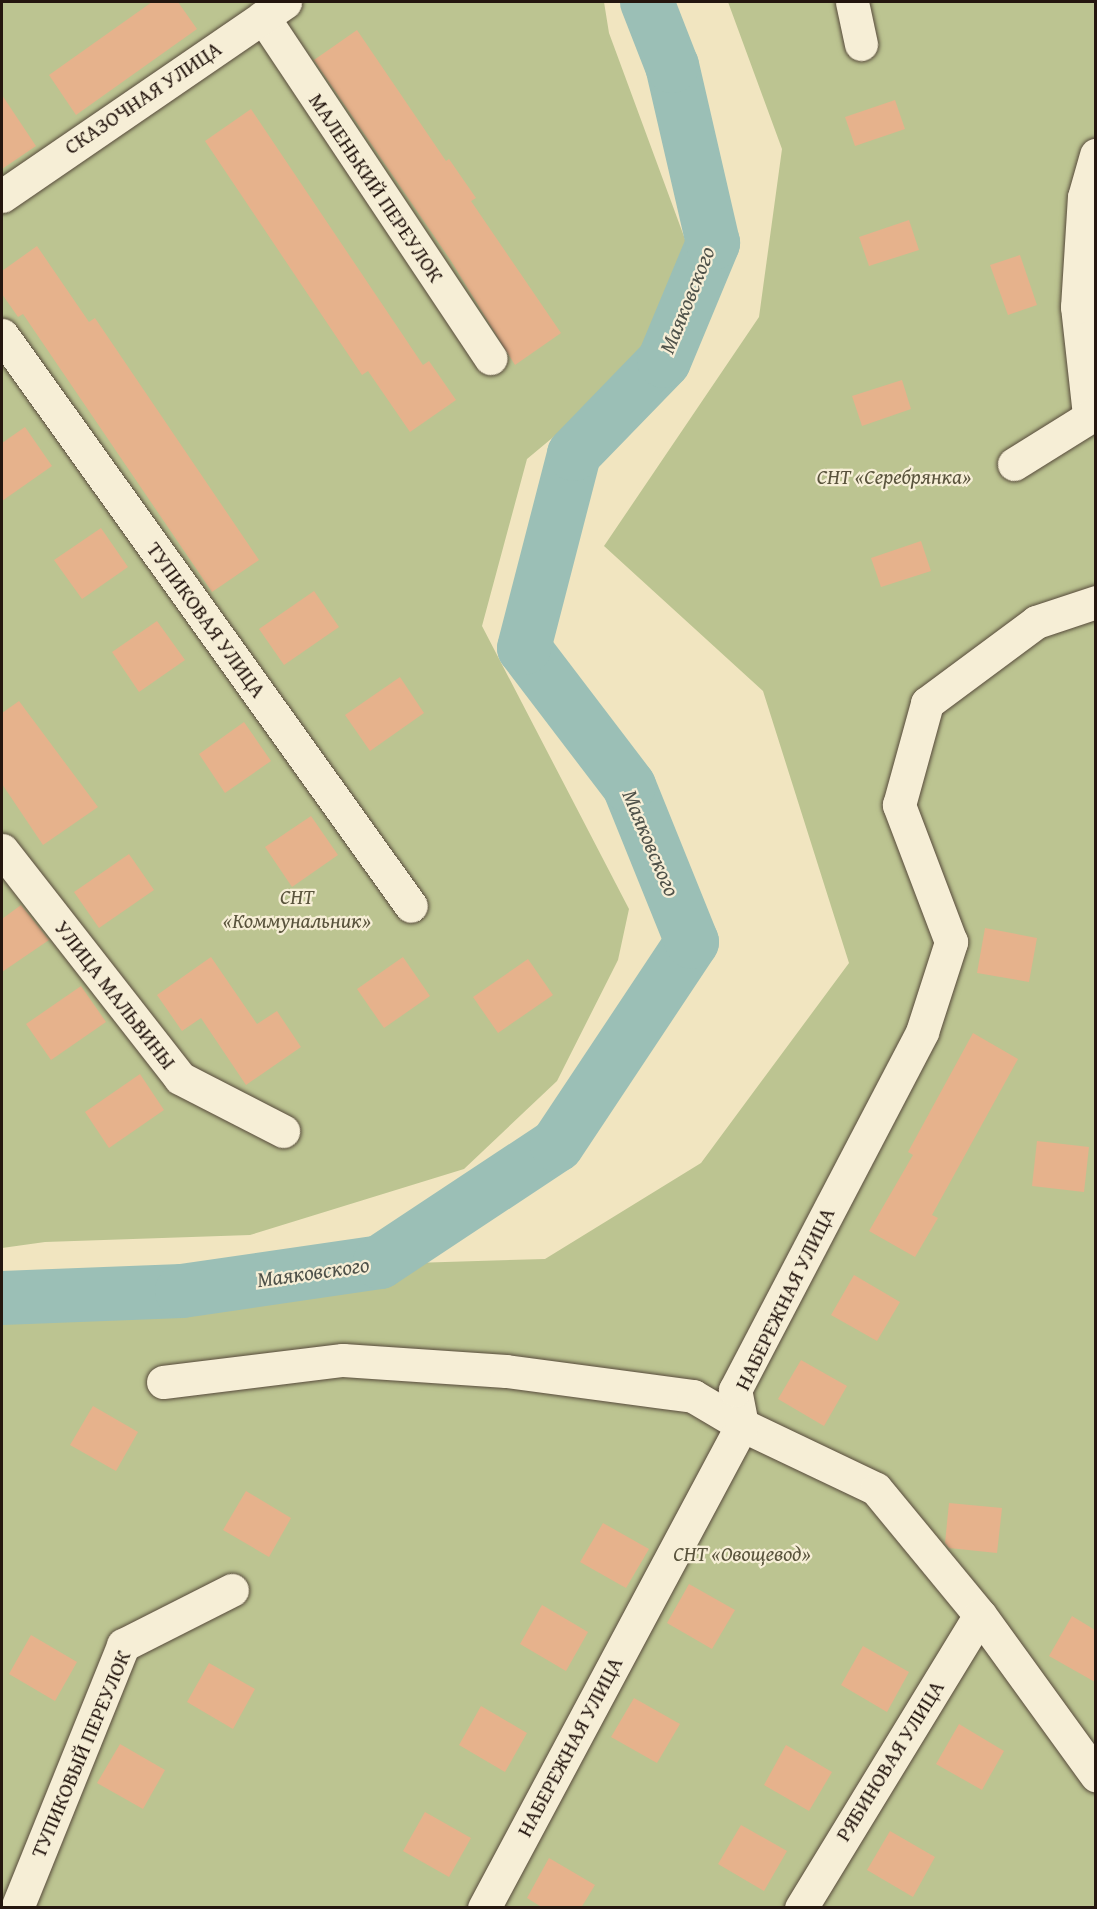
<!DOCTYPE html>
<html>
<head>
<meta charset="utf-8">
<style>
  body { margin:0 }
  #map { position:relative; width:1097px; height:1909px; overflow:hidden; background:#f1e5c0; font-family:"Gentium Book Plus",serif }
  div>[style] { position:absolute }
  .green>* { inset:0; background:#bcc491 }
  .river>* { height:54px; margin:-27px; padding:0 27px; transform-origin:27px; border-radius:27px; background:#9bbfb6 }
  .building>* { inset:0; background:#e6b28c }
  .roads { filter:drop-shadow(0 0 2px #574a3b) drop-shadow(0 0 2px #574a3b) }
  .minor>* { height:33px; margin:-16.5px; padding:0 16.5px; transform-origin:16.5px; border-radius:16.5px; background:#f6eed6 }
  span { translate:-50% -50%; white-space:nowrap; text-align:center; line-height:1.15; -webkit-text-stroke:4.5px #f6eed6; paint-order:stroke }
  .street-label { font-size:21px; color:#24160f }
  .park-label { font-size:21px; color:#59533c; font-style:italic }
  .water-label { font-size:22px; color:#4e5149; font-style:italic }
  .frame { position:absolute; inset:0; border:3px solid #24160f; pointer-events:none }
</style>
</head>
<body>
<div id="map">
  <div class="green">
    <i style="clip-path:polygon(2px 2px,604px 2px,609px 33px,689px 250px,629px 374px,527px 459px,482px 626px,629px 909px,618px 960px,557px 1081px,464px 1169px,250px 1235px,45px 1242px,2px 1248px)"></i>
    <i style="clip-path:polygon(728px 2px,1095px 2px,1095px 1907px,2px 1908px,2px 1312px,121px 1314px,248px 1281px,413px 1263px,545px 1259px,701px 1163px,849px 963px,763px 691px,604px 546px,759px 317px,782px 149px)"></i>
  </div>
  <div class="river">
    <i style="left:2px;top:1298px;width:180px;rotate:-2.2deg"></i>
    <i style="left:182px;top:1291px;width:200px;rotate:-8.3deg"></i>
    <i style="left:380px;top:1262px;width:212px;rotate:-33.5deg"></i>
    <i style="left:557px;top:1145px;width:244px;rotate:-56.4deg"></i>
    <i style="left:692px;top:942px;width:168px;rotate:-112deg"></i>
    <i style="left:629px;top:786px;width:173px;rotate:-127.3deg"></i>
    <i style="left:524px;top:648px;width:200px;rotate:-75.5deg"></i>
    <i style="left:574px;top:454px;width:129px;rotate:-45.9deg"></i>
    <i style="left:664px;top:361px;width:128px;rotate:-67.4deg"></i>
    <i style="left:713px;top:243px;width:182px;rotate:-103deg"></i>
    <i style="left:672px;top:66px;width:69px;rotate:-111.3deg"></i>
  </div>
  <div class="building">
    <i style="clip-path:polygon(152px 2px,178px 2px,197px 29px,76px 115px,49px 75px)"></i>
    <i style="clip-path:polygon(357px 30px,446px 161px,449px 159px,476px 198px,471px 201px,561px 333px,515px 365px,451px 261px,314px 60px)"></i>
    <i style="clip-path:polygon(2px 95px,36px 146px,2px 169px)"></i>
    <i style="clip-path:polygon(895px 100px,905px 129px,855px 146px,845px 117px)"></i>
    <i style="clip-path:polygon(251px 109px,423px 365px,429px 361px,456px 400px,410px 432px,368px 371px,362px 375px,205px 141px)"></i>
    <i style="clip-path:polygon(909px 220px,919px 250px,869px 266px,859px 237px)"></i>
    <i style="clip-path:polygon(37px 246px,89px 322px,95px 318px,259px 560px,212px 592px,23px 314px,18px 317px,2px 294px,2px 271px)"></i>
    <i style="clip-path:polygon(1020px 255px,1037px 305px,1008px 315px,990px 265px)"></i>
    <i style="clip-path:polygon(902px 380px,911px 409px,862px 426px,852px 396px)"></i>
    <i style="clip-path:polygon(25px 427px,52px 466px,2px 501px,2px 443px)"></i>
    <i style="clip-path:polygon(101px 528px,128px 567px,82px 599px,54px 560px)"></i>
    <i style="clip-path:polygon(921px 541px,931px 571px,881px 587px,871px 558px)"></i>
    <i style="clip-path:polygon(314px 591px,339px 627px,284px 665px,259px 629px)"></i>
    <i style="clip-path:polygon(157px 621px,185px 660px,139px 692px,112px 652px)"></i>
    <i style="clip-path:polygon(400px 677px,424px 713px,370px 751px,345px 715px)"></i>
    <i style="clip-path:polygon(19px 701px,98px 807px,43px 845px,2px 784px,2px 713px)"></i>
    <i style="clip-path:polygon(244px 722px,271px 761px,225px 793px,199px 754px)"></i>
    <i style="clip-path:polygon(311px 816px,338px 855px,292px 887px,265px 847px)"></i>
    <i style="clip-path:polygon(129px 854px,154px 890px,99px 928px,74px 892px)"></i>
    <i style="clip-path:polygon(21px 905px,49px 940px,2px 972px,2px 919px)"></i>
    <i style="clip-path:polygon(985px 928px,1037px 938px,1029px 982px,977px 973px)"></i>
    <i style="clip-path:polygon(211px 957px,257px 1024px,277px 1011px,301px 1047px,246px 1085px,201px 1018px,182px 1031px,157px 995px)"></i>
    <i style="clip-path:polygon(403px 957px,430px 996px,384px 1028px,357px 989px)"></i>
    <i style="clip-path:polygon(528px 959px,553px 995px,498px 1033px,473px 997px)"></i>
    <i style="clip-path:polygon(81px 986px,106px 1022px,51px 1060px,26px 1024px)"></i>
    <i style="clip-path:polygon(973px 1033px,1018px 1059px,932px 1215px,938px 1218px,915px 1257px,869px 1231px,913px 1155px,908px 1152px)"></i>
    <i style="clip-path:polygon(140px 1074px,164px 1110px,109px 1148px,85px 1112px)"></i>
    <i style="clip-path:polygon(1037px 1141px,1089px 1147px,1084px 1192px,1032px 1186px)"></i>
    <i style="clip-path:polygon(854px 1275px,900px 1302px,877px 1341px,831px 1315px)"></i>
    <i style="clip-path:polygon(801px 1360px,847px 1386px,824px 1426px,778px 1399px)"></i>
    <i style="clip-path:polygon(93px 1406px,138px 1432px,116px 1471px,70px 1445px)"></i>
    <i style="clip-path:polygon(246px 1491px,291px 1518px,269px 1557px,223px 1530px)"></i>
    <i style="clip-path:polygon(949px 1503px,1002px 1508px,997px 1553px,949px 1548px,945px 1543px)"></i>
    <i style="clip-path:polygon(603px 1523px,649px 1549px,626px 1588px,580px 1562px)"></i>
    <i style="clip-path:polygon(689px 1584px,735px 1610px,712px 1649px,667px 1623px)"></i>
    <i style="clip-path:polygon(542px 1605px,588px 1632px,566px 1671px,520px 1644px)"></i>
    <i style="clip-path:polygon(1072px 1616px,1095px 1630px,1095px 1682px,1049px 1656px)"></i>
    <i style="clip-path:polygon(31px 1635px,77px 1662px,55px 1701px,9px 1674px)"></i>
    <i style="clip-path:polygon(863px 1646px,909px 1672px,887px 1712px,841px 1685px)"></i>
    <i style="clip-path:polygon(209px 1663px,255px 1689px,233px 1729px,187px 1702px)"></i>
    <i style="clip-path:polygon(634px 1698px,680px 1724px,657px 1763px,611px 1737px)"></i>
    <i style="clip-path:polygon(481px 1706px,527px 1733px,505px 1772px,459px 1745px)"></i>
    <i style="clip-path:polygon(959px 1724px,1004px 1751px,982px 1790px,936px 1764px)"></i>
    <i style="clip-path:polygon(120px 1744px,165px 1770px,143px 1809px,97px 1783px)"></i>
    <i style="clip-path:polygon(786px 1745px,832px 1772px,809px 1811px,764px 1785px)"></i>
    <i style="clip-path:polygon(425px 1812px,471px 1838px,449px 1877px,403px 1851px)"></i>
    <i style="clip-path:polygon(741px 1825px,787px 1851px,764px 1891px,718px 1864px)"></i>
    <i style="clip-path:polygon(890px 1831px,935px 1857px,913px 1897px,867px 1870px)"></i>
    <i style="clip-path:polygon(549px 1858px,595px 1885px,581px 1908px,543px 1908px,527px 1898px)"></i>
  </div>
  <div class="roads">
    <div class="minor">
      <i style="left:852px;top:2px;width:43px;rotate:77.9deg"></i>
      <i style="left:263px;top:17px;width:410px;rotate:56.3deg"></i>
      <i style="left:2px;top:196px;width:343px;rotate:-34.4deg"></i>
      <i style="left:2px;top:335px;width:702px;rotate:54.39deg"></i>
      <i style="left:1089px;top:415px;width:109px;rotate:-96.3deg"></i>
      <i style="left:1077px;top:307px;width:110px;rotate:-86.4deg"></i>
      <i style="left:1084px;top:197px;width:44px;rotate:-74.1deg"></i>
      <i style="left:1014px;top:464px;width:97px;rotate:-31.9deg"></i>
      <i style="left:2px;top:850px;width:289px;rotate:52deg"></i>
      <i style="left:180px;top:1078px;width:116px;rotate:27.2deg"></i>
      <i style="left:163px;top:1382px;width:181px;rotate:-7deg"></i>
      <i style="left:343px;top:1360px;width:163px;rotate:3.9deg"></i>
      <i style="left:506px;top:1371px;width:189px;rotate:7.6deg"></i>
      <i style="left:693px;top:1396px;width:57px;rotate:30.6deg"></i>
      <i style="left:742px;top:1425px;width:148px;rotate:25.5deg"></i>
      <i style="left:876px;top:1489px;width:163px;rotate:50.5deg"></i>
      <i style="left:980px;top:1615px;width:198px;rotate:54.1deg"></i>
      <i style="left:17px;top:1908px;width:284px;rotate:-68deg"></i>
      <i style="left:123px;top:1645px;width:122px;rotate:-26.8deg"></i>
      <i style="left:484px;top:1908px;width:548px;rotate:-61.89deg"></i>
      <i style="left:742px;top:1425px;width:36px;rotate:-101deg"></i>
      <i style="left:735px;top:1390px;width:404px;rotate:-62.4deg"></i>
      <i style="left:922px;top:1032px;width:95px;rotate:-72.1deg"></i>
      <i style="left:951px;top:942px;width:147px;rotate:-110.8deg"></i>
      <i style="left:899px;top:805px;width:106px;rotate:-74.6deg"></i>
      <i style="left:927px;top:703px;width:136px;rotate:-36.6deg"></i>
      <i style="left:1036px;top:622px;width:63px;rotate:-18.4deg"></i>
      <i style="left:801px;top:1908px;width:343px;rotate:-58.6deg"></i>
    </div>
  </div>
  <div class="street-label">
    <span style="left:143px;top:98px;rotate:-34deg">СКАЗОЧНАЯ УЛИЦА</span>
    <span style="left:376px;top:188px;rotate:56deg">МАЛЕНЬКИЙ ПЕРЕУЛОК</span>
    <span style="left:206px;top:620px;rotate:54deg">ТУПИКОВАЯ УЛИЦА</span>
    <span style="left:115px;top:995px;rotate:52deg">УЛИЦА МАЛЬВИНЫ</span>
    <span style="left:785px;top:1299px;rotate:-64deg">НАБЕРЕЖНАЯ УЛИЦА</span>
    <span style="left:570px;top:1747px;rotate:-62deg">НАБЕРЕЖНАЯ УЛИЦА</span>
    <span style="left:81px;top:1754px;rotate:-67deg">ТУПИКОВЫЙ ПЕРЕУЛОК</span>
    <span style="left:890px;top:1761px;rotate:-58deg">РЯБИНОВАЯ УЛИЦА</span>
  </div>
  <div class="park-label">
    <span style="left:894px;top:477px">СНТ «Серебрянка»</span>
    <span style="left:297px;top:909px">СНТ<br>«Коммунальник»</span>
    <span style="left:742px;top:1554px">СНТ «Овощевод»</span>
  </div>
  <div class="water-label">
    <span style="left:687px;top:300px;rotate:-68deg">Маяковского</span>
    <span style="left:651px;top:843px;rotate:67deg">Маяковского</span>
    <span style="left:313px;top:1272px;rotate:-8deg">Маяковского</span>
  </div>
  <div class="frame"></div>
</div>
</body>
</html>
